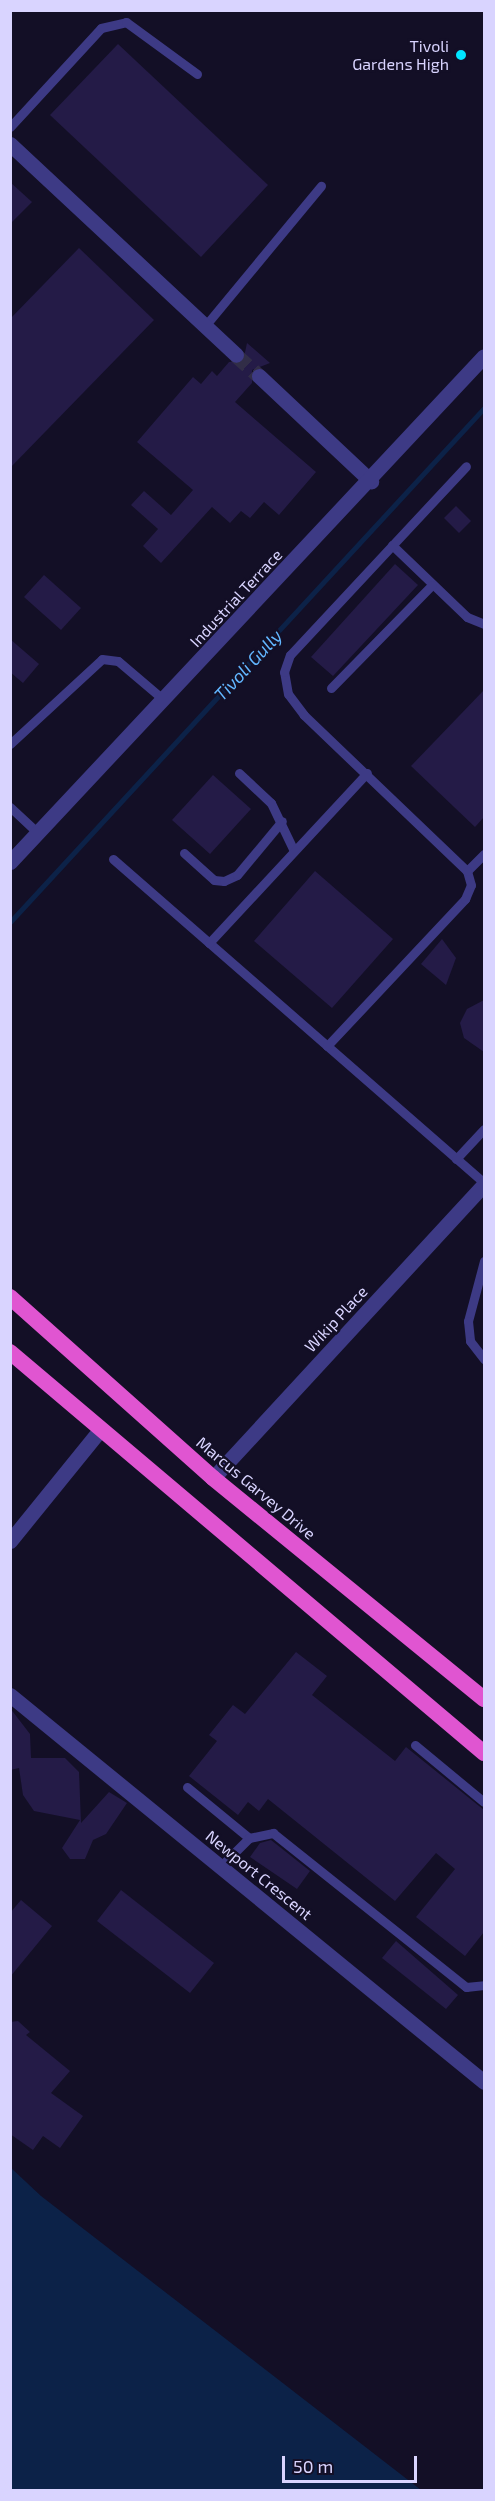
<!DOCTYPE html>
<html>
<head>
<meta charset="utf-8">
<style>
  body { margin:0 }
  #map { position:relative; width:495px; height:2501px; overflow:hidden; background:#130f26; font-family:"Exo 2",sans-serif }
  div>[style] { position:absolute }
  .water>* { inset:0; background:#0c2248 }
  .stream>* { height:5px; margin:-2.5px; padding:0 2.5px; transform-origin:2.5px; border-radius:2.5px; background:#0c2248 }
  .building>* { inset:0; background:#241b47 }
  .minor-tunnel>* { height:15px; margin-top:-7.5px; transform-origin:0; background:repeating-linear-gradient(90deg,#312d47 0 15px,transparent 0 23px) }
  .service>* { height:9px; margin:-4.5px; padding:0 4.5px; transform-origin:4.5px; border-radius:4.5px; background:#3d3a85 }
  .minor>* { height:15px; margin:-7.5px; padding:0 7.5px; transform-origin:7.5px; border-radius:7.5px; background:#3d3a85 }
  .tertiary>* { height:15px; margin:-7.5px; padding:0 7.5px; transform-origin:7.5px; border-radius:7.5px; background:#3d3a85 }
  .trunk>* { height:16px; margin:-8px; padding:0 8px; transform-origin:8px; border-radius:8px; background:#e055d1 }
  .dots>* { width:16px; height:16px; translate:-50% -50%; box-sizing:border-box; border:3px solid #130f26; border-radius:50% }
  span { translate:-50% -50%; white-space:nowrap; text-align:center; line-height:1.15; -webkit-text-stroke:4.5px #130f26; paint-order:stroke }
  .poi-label { font-size:16px; color:#d9d4ff }
  .right { translate:-100% -50%; text-align:right }
  .street-label { font-size:16px; color:#d9d4ff }
  .water-label { font-size:18px; color:#62b6ff; font-style:italic }
  .frame { position:absolute; inset:0; border:12px solid #d9d4ff; pointer-events:none }
  .scale { position:absolute; left:282px; top:2456px; width:135px; height:27px; box-sizing:border-box; border:3px solid #d9d4ff; border-top:0; padding-left:8px; font-size:18px; line-height:21px; white-space:nowrap; color:#d9d4ff; -webkit-text-stroke:4px #130f26; paint-order:stroke }
</style>
</head>
<body>
<div id="map">
  <div class="water">
    <i style="clip-path:polygon(10px 2167px,41px 2196px,421px 2490px,11px 2490px)"></i>
  </div>
  <div class="stream">
    <i style="left:10px;top:922px;width:699px;rotate:-47.32deg"></i>
  </div>
  <div class="building">
    <i style="clip-path:polygon(118px 44px,268px 185px,201px 257px,50px 115px)"></i>
    <i style="clip-path:polygon(10px 182px,32px 202px,10px 224px)"></i>
    <i style="clip-path:polygon(79px 248px,154px 320px,10px 468px,10px 319px)"></i>
    <i style="clip-path:polygon(247px 343px,270px 363px,252px 370px,252px 383px,235px 402px,316px 472px,279px 515px,264px 502px,250px 518px,241px 511px,230px 523px,212px 507px,161px 563px,143px 546px,158px 529px,131px 505px,144px 491px,171px 515px,193px 490px,137px 442px,193px 377px,201px 384px,212px 371px,217px 376px,229px 362px,243px 362px)"></i>
    <i style="clip-path:polygon(456px 506px,471px 521px,459px 533px,444px 518px)"></i>
    <i style="clip-path:polygon(395px 564px,418px 585px,333px 676px,311px 657px)"></i>
    <i style="clip-path:polygon(44px 575px,81px 608px,61px 630px,24px 597px)"></i>
    <i style="clip-path:polygon(10px 639px,39px 664px,23px 683px,10px 672px)"></i>
    <i style="clip-path:polygon(484px 690px,484px 817px,475px 827px,411px 766px)"></i>
    <i style="clip-path:polygon(213px 775px,251px 809px,210px 854px,172px 820px)"></i>
    <i style="clip-path:polygon(315px 871px,393px 939px,332px 1008px,254px 941px)"></i>
    <i style="clip-path:polygon(442px 939px,456px 958px,446px 985px,421px 964px)"></i>
    <i style="clip-path:polygon(484px 1000px,484px 1052px,464px 1038px,460px 1023px,467px 1009px)"></i>
    <i style="clip-path:polygon(296px 1652px,327px 1676px,312px 1695px,395px 1761px,406px 1747px,484px 1810px,484px 1932px,465px 1956px,416px 1917px,455px 1869px,436px 1853px,395px 1901px,268px 1799px,259px 1811px,248px 1802px,238px 1815px,189px 1776px,217px 1741px,209px 1735px,233px 1705px,245px 1714px)"></i>
    <i style="clip-path:polygon(10px 1708px,30px 1734px,31px 1758px,65px 1758px,79px 1772px,81px 1823px,109px 1792px,127px 1803px,106px 1834px,93px 1840px,85px 1859px,70px 1859px,62px 1848px,80px 1820px,34px 1811px,23px 1795px,19px 1768px,10px 1770px)"></i>
    <i style="clip-path:polygon(271px 1840px,310px 1871px,297px 1889px,250px 1857px,260px 1843px)"></i>
    <i style="clip-path:polygon(121px 1890px,214px 1963px,190px 1993px,97px 1921px)"></i>
    <i style="clip-path:polygon(21px 1900px,52px 1926px,10px 1977px,10px 1913px)"></i>
    <i style="clip-path:polygon(396px 1941px,458px 1995px,446px 2009px,382px 1958px)"></i>
    <i style="clip-path:polygon(18px 2021px,30px 2032px,26px 2035px,70px 2071px,51px 2093px,83px 2116px,60px 2148px,43px 2136px,33px 2150px,10px 2134px,10px 2022px)"></i>
  </div>
  <div class="minor-tunnel">
    <i style="left:236px;top:355px;width:31px;rotate:42deg"></i>
  </div>
  <div class="service">
    <i style="left:10px;top:127px;width:134px;rotate:-47.4deg"></i>
    <i style="left:101px;top:28px;width:26px;rotate:-13deg"></i>
    <i style="left:126px;top:22px;width:88px;rotate:36.2deg"></i>
    <i style="left:205px;top:326px;width:182px;rotate:-50.4deg"></i>
    <i style="left:392px;top:545px;width:104px;rotate:43.8deg"></i>
    <i style="left:467px;top:617px;width:18px;rotate:22deg"></i>
    <i style="left:331px;top:688px;width:144px;rotate:-45.6deg"></i>
    <i style="left:10px;top:744px;width:125px;rotate:-42.7deg"></i>
    <i style="left:102px;top:659px;width:16px;rotate:7deg"></i>
    <i style="left:118px;top:661px;width:60px;rotate:40.3deg"></i>
    <i style="left:239px;top:773px;width:44px;rotate:43.2deg"></i>
    <i style="left:271px;top:803px;width:53px;rotate:64.4deg"></i>
    <i style="left:10px;top:807px;width:38px;rotate:43deg"></i>
    <i style="left:184px;top:853px;width:40px;rotate:42deg"></i>
    <i style="left:214px;top:880px;width:10px;rotate:6deg"></i>
    <i style="left:224px;top:881px;width:14px;rotate:-25deg"></i>
    <i style="left:237px;top:875px;width:70px;rotate:-50.2deg"></i>
    <i style="left:113px;top:859px;width:493px;rotate:41.1deg"></i>
    <i style="left:467px;top:871px;width:24px;rotate:-45deg"></i>
    <i style="left:209px;top:943px;width:232px;rotate:-47.1deg"></i>
    <i style="left:327px;top:1046px;width:202px;rotate:-46.8deg"></i>
    <i style="left:465px;top:899px;width:15px;rotate:-67deg"></i>
    <i style="left:471px;top:885px;width:15px;rotate:-106deg"></i>
    <i style="left:467px;top:871px;width:226px;rotate:-136.3deg"></i>
    <i style="left:304px;top:715px;width:26px;rotate:-127deg"></i>
    <i style="left:288px;top:694px;width:22px;rotate:-100deg"></i>
    <i style="left:284px;top:672px;width:18px;rotate:-71deg"></i>
    <i style="left:290px;top:655px;width:258px;rotate:-47deg"></i>
    <i style="left:456px;top:1159px;width:41px;rotate:-47deg"></i>
    <i style="left:484px;top:1261px;width:62px;rotate:104.9deg"></i>
    <i style="left:468px;top:1321px;width:20px;rotate:84deg"></i>
    <i style="left:470px;top:1341px;width:23px;rotate:52deg"></i>
    <i style="left:415px;top:1745px;width:89px;rotate:39.6deg"></i>
    <i style="left:187px;top:1787px;width:80px;rotate:39.4deg"></i>
    <i style="left:220px;top:1867px;width:41px;rotate:-45deg"></i>
    <i style="left:249px;top:1838px;width:25px;rotate:-12deg"></i>
    <i style="left:273px;top:1833px;width:247px;rotate:38.6deg"></i>
    <i style="left:466px;top:1987px;width:18px;rotate:-6deg"></i>
  </div>
  <div class="minor">
    <i style="left:10px;top:144px;width:309px;rotate:43deg"></i>
    <i style="left:259px;top:376px;width:154px;rotate:43.2deg"></i>
    <i style="left:213px;top:1478px;width:400px;rotate:-47.3deg"></i>
    <i style="left:10px;top:1541px;width:141px;rotate:-51deg"></i>
    <i style="left:10px;top:1695px;width:612px;rotate:39.23deg"></i>
  </div>
  <div class="tertiary">
    <i style="left:10px;top:862px;width:693px;rotate:-46.87deg"></i>
  </div>
  <div class="trunk">
    <i style="left:10px;top:1297px;width:272px;rotate:41.7deg"></i>
    <i style="left:213px;top:1478px;width:350px;rotate:39.2deg"></i>
    <i style="left:10px;top:1352px;width:621px;rotate:40.23deg"></i>
  </div>
  <div class="dots">
    <i style="left:461px;top:55px;background:#00e5ff"></i>
  </div>
  <div class="poi-label">
    <span class="right" style="left:449px;top:55px">Tivoli<br>Gardens High</span>
  </div>
  <div class="street-label">
    <span style="left:236px;top:598px;rotate:-47deg">Industrial Terrace</span>
    <span style="left:336px;top:1319px;rotate:-47deg">Wikip Place</span>
    <span style="left:256px;top:1488px;rotate:40deg">Marcus Garvey Drive</span>
    <span style="left:259px;top:1875px;rotate:39deg">Newport Crescent</span>
  </div>
  <div class="water-label">
    <span style="left:248px;top:665px;rotate:-47deg">Tivoli Gully</span>
  </div>
  <div class="frame"></div>
  <div class="scale">50 m</div>
</div>
</body>
</html>
